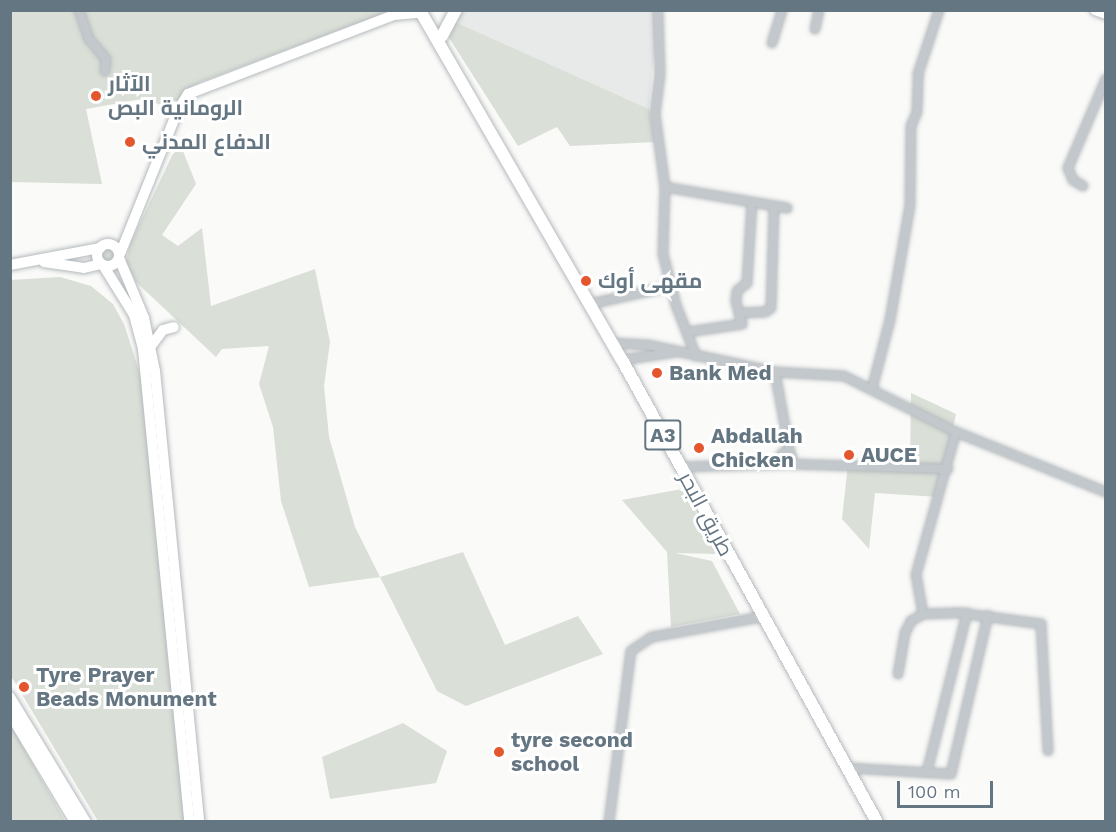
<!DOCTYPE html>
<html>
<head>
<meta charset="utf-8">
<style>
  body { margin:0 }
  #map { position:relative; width:1116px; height:832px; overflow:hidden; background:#fafaf8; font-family:"Work Sans",Cairo,sans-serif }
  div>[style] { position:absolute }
  .built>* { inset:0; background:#e8e9e9 }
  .green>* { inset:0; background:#dadfd7 }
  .round { border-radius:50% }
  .roads { filter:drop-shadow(0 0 2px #b5babe) drop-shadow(0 0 2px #b5babe) }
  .minor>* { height:8px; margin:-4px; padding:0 4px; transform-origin:4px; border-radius:4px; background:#c3c8cc }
  .minor>.ring { margin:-4px; padding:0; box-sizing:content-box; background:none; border:8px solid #c3c8cc; border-radius:50% }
  .major>* { height:10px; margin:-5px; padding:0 5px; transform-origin:5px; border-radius:5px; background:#fff }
  .major>.ring { margin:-5px; padding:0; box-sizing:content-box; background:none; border:10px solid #fff; border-radius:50% }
  .highway>* { height:12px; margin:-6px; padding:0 6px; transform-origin:6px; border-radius:6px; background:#fff }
  .dots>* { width:16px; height:16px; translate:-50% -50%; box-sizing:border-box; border:3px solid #fff; border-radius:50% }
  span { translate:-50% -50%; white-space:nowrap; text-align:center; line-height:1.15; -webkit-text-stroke:6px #fff; paint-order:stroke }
  .shield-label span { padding:2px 4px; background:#fff; border:2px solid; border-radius:4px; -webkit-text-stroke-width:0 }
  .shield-label { font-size:20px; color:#657683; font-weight:700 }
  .poi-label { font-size:21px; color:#657683; font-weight:700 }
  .left { translate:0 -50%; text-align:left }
  .street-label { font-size:21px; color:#657683 }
  .frame { position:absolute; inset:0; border:12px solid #657683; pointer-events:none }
  .scale { position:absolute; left:897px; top:781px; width:96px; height:27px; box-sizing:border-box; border:3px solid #657683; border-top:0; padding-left:8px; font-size:18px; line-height:21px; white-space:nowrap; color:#657683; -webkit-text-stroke:4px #fff; paint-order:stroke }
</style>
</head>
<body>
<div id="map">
  <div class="built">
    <i style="clip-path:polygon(455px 10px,658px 11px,649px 109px,451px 20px)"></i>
  </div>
  <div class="green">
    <i style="clip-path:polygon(11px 11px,390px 11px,198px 83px,183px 93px,175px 109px,142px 99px,86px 109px,102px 184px,11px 182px)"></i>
    <i style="clip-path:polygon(451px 20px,649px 109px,655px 142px,570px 146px,557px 127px,518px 146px,446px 33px)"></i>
    <i style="clip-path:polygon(179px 141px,196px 184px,162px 235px,178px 246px,202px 228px,211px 306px,315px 269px,330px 342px,324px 386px,329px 437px,355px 527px,380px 577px,463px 552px,505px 645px,578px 616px,603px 654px,466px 706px,437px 691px,380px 577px,309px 587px,281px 501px,273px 427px,259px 384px,269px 346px,222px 349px,216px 357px,136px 282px,126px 262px,130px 244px)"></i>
    <i class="round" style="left:100px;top:246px;width:16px;height:16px"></i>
    <i style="clip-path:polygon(60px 277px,91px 286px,113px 304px,124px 324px,143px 383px,187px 821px,98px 821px,11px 676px,10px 280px)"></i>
    <i style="clip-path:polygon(911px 393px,956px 414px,939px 497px,875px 493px,869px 549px,842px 519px,848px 464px,910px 464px)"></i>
    <i style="clip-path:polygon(682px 489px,719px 554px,675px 553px,712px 561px,740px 614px,671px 627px,667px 552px,622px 500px)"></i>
    <i style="clip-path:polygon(403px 723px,447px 751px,436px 783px,330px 799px,322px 757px)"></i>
    <i style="clip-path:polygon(11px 725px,65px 821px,11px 821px)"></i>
  </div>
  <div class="roads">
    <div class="minor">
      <i style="left:79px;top:10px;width:31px;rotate:71deg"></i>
      <i style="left:89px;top:39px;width:26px;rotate:50deg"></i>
      <i style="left:106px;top:59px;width:12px;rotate:95deg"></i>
      <i style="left:658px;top:10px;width:64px;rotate:88.2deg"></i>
      <i style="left:660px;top:74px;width:40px;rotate:97.1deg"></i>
      <i style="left:655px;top:114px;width:74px;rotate:82.2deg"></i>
      <i style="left:665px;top:187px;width:67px;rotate:91.7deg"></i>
      <i style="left:663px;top:254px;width:53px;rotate:75.7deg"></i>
      <i style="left:676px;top:305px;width:55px;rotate:68.6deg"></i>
      <i style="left:815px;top:29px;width:19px;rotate:-78deg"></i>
      <i style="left:772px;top:43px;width:34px;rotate:-73deg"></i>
      <i style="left:1083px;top:186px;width:12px;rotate:-149deg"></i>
      <i style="left:1073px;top:180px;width:13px;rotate:-113deg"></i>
      <i style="left:1068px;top:168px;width:97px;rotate:-66.9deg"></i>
      <i style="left:665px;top:187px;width:124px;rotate:9.8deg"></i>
      <i style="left:590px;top:304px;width:83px;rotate:-12.5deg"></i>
      <i style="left:739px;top:313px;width:26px;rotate:-2deg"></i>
      <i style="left:765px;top:312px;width:7px;rotate:-34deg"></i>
      <i style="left:771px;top:308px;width:102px;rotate:-88.3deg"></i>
      <i style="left:688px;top:332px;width:55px;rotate:-8.4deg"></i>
      <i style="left:742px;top:324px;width:24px;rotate:-105deg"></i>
      <i style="left:736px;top:301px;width:10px;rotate:-84deg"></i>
      <i style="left:737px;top:291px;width:13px;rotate:-39deg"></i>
      <i style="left:747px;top:283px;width:81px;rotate:-86.5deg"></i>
      <i style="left:612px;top:343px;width:36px;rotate:3deg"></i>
      <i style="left:648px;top:345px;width:130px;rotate:12deg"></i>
      <i style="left:775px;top:372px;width:69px;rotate:3.3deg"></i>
      <i style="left:844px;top:376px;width:125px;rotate:26.6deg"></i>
      <i style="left:956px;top:432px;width:162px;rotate:21.8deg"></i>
      <i style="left:622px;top:360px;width:56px;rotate:-8.3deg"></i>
      <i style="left:775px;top:372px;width:83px;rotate:79.6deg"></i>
      <i style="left:872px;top:389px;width:71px;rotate:-75.4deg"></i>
      <i style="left:890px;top:320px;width:117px;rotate:-80.1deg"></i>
      <i style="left:910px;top:205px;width:79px;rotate:-89.3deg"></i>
      <i style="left:911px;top:126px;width:15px;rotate:-67deg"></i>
      <i style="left:917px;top:112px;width:38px;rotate:-88deg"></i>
      <i style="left:918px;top:74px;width:67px;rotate:-71.8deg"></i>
      <i class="ring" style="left:780px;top:452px;width:4px;height:4px"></i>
      <i style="left:789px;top:464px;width:159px;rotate:1.8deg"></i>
      <i style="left:681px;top:467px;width:103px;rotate:-1.7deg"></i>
      <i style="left:923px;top:614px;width:40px;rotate:-100deg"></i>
      <i style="left:916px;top:575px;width:148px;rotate:-74.4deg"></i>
      <i style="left:898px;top:674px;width:42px;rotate:-80.3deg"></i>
      <i style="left:905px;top:633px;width:13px;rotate:-63deg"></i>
      <i style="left:911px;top:621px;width:14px;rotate:-30deg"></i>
      <i style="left:923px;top:614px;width:37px;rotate:-2deg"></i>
      <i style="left:960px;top:613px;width:82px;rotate:7.7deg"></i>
      <i style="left:1041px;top:624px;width:127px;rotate:86.8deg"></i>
      <i style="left:847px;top:768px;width:104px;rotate:3.3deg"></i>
      <i style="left:951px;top:774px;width:163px;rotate:-76.9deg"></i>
      <i style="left:927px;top:772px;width:164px;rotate:-75.9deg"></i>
      <i style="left:609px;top:822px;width:172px;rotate:-82.7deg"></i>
      <i style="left:631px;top:651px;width:25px;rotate:-34deg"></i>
      <i style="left:652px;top:637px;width:111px;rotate:-10.4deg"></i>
    </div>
    <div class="major">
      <i style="left:1095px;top:10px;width:12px;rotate:20deg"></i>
      <i class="ring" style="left:97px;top:244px;width:12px;height:12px"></i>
      <i style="left:120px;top:254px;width:155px;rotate:-68.1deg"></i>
      <i style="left:178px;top:110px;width:19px;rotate:-58deg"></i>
      <i style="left:188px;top:94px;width:221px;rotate:-21deg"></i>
      <i style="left:394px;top:15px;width:22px;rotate:-5deg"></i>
      <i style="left:119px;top:258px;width:65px;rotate:67.4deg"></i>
      <i style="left:144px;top:318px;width:54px;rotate:78.3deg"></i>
      <i style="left:155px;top:371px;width:453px;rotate:84.4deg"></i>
      <i style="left:44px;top:262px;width:40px;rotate:8.5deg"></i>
      <i style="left:84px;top:268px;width:18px;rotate:-13deg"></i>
      <i style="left:10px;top:265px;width:92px;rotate:-10.7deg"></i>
      <i style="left:103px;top:265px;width:59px;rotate:58.2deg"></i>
      <i style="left:134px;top:315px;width:35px;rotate:75deg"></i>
      <i style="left:143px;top:349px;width:475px;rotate:84.4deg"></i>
      <i style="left:151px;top:346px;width:20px;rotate:-53deg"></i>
      <i style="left:163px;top:330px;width:11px;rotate:-15deg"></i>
      <i style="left:10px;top:697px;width:146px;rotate:58.7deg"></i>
      <i style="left:10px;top:714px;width:126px;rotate:59deg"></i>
    </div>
    <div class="highway">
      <i style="left:422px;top:14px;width:400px;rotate:60deg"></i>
      <i style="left:622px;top:360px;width:528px;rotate:61.1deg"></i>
      <i style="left:442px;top:36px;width:30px;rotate:-62deg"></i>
    </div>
  </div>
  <div class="dots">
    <i style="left:96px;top:96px;background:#e4572e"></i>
    <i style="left:130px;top:142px;background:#e4572e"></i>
    <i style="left:586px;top:281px;background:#e4572e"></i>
    <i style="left:657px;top:373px;background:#e4572e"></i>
    <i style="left:699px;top:448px;background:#e4572e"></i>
    <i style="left:849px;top:455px;background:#e4572e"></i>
    <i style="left:24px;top:687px;background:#e4572e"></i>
    <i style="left:499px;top:752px;background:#e4572e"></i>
  </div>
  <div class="shield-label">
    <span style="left:663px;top:435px">A3</span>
  </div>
  <div class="poi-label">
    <span class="left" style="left:108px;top:96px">الآثار<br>الرومانية البص</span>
    <span class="left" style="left:142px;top:142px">الدفاع المدني</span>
    <span class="left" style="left:598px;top:281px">مقهى أوك</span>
    <span class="left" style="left:669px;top:373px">Bank Med</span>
    <span class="left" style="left:711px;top:448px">Abdallah<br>Chicken</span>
    <span class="left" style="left:861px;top:455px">AUCE</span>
    <span class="left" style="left:36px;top:687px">Tyre Prayer<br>Beads Monument</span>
    <span class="left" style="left:511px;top:752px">tyre second<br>school</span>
  </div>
  <div class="street-label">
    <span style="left:706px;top:514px;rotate:62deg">طريق البحر</span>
  </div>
  <div class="frame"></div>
  <div class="scale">100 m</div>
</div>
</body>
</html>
